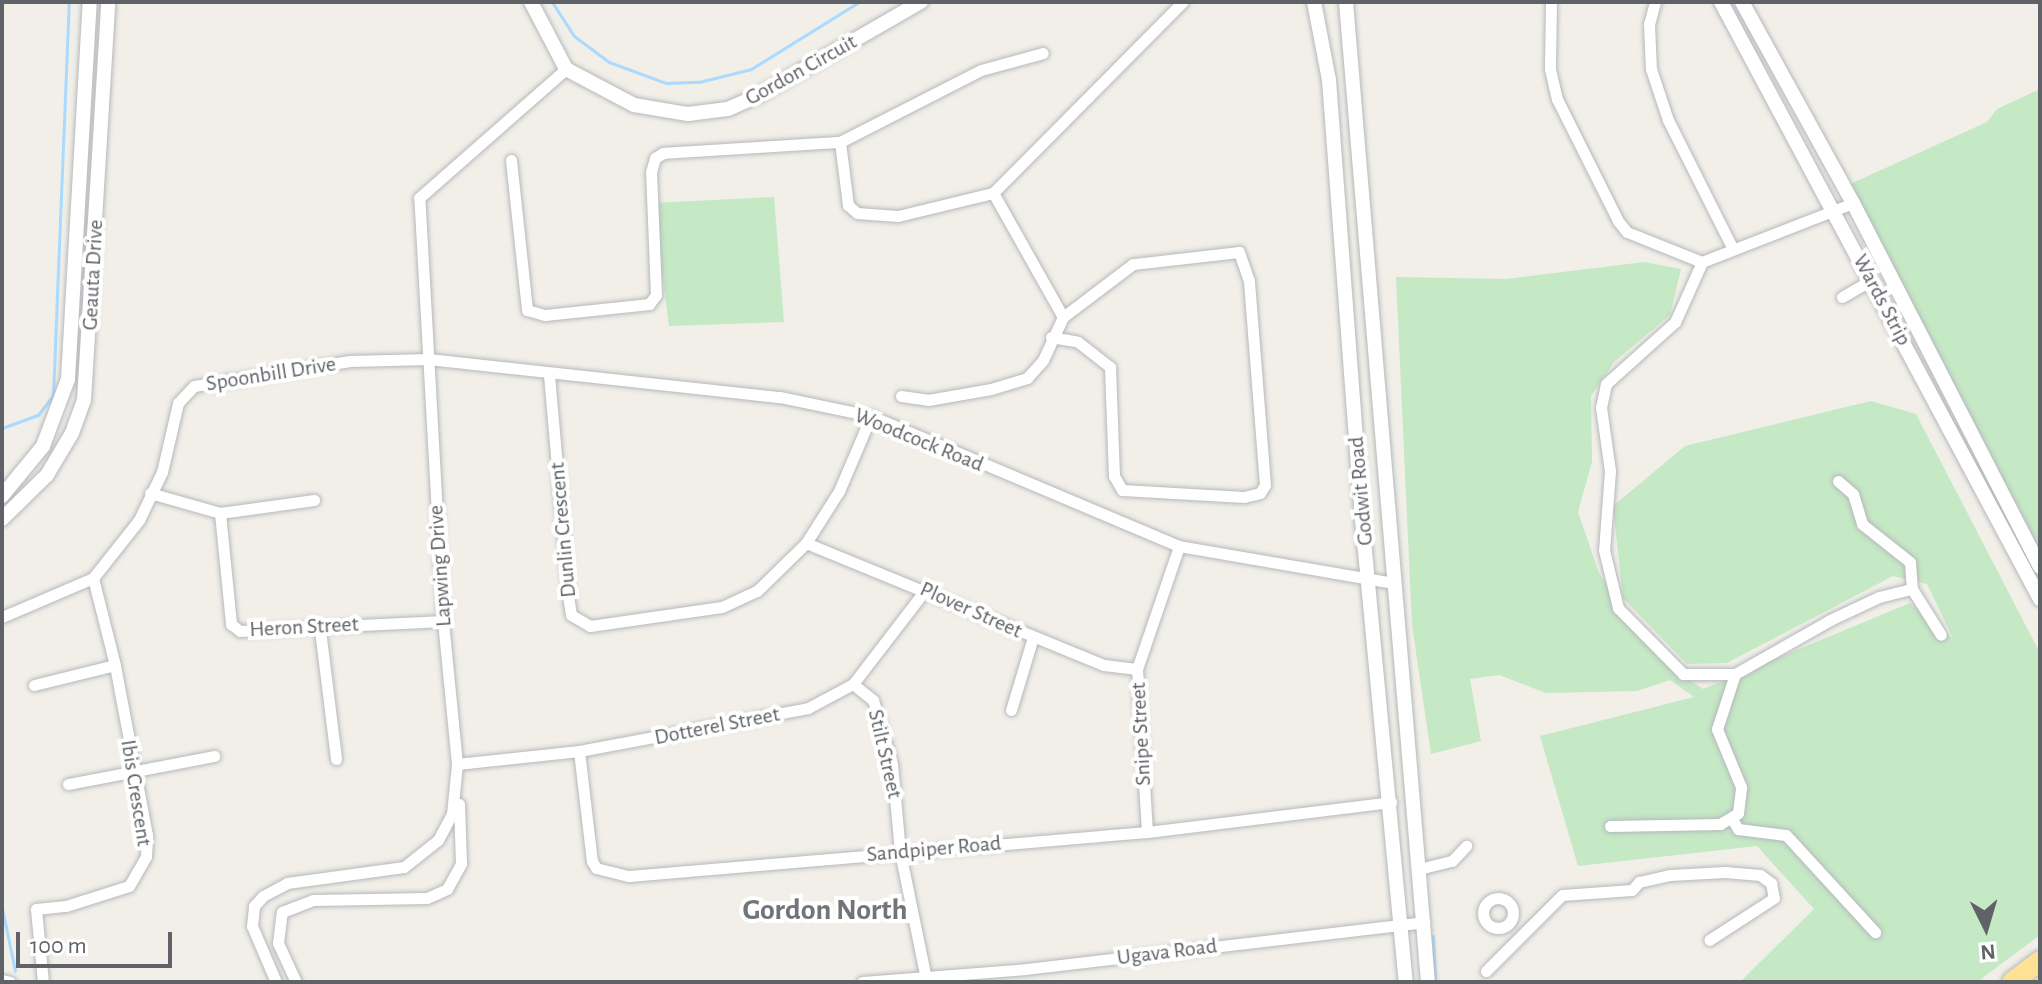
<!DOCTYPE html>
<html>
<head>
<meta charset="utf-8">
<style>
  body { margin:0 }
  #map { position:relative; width:2042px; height:984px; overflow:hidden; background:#f1efe8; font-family:"Alegreya Sans",sans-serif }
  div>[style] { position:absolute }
  .green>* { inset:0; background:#c5e8c5 }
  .stream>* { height:3px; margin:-1.5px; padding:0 1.5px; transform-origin:1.5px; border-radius:1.5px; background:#aadaff }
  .roads { filter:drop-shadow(0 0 2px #b5b8bc) drop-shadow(0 0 2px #b5b8bc) }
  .street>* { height:11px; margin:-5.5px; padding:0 5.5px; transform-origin:5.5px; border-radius:5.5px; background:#fff }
  .street>.ring { margin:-5.5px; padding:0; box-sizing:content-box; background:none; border:11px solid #fff; border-radius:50% }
  .secondary>* { height:14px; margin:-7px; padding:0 7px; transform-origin:7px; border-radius:7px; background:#fff }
  .highway>* { height:20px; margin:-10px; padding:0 10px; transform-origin:10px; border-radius:10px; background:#fde293 }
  span { translate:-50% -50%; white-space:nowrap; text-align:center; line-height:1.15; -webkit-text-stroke:8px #fff; paint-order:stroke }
  .street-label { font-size:22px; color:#5f6368 }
  .district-label { font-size:30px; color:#70757a; font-weight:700 }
  .frame { position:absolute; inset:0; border:4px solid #5f6368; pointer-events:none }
  .north { position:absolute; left:1946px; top:888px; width:80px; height:80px; -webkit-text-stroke:6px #fff; paint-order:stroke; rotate:175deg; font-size:22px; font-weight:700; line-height:32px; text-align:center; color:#5f6368 }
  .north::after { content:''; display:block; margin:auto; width:28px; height:36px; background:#5f6368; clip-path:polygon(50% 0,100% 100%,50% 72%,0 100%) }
  .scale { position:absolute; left:16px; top:932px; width:156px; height:36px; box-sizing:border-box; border:4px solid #5f6368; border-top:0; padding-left:10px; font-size:24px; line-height:28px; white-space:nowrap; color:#5f6368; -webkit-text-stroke:6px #fff; paint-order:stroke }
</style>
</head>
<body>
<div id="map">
  <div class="green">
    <i style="clip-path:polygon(2040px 89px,2040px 551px,1848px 185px,1987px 122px,1997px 109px)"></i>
    <i style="clip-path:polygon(774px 197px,784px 322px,669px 326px,653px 203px)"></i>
    <i style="clip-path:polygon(1644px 262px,1681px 269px,1670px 315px,1614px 362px,1591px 396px,1592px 462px,1578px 512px,1599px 573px,1658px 658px,1703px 689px,1910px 603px,1953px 638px,1927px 584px,1893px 576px,1727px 663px,1687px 664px,1623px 598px,1613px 506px,1685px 446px,1871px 401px,1916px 414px,2040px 653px,2040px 935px,1977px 982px,1740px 982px,1814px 909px,1757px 846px,1578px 866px,1540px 736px,1694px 697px,1670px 680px,1637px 691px,1546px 693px,1499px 675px,1470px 679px,1481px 741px,1431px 754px,1412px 625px,1396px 277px,1506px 279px)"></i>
  </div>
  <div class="stream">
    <i style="left:552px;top:2px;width:40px;rotate:57.1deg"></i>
    <i style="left:574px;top:36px;width:44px;rotate:36.6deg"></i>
    <i style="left:609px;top:62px;width:61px;rotate:20.2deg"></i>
    <i style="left:666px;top:83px;width:33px;rotate:-2deg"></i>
    <i style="left:699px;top:82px;width:54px;rotate:-14deg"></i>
    <i style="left:751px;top:69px;width:127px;rotate:-31.8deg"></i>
    <i style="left:2px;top:428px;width:38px;rotate:-20deg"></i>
    <i style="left:38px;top:415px;width:25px;rotate:-53deg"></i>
    <i style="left:53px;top:395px;width:393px;rotate:-87.7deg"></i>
    <i style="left:2px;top:908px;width:64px;rotate:78.3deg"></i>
    <i style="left:1433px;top:936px;width:46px;rotate:87.5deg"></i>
  </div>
  <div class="roads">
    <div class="street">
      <i style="left:1551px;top:2px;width:67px;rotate:90.9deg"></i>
      <i style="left:1550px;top:69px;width:31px;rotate:77deg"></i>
      <i style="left:1557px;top:99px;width:136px;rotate:63.4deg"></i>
      <i style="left:1618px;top:221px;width:14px;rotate:51deg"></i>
      <i style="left:1627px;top:232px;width:81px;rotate:21.8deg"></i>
      <i style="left:1655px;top:2px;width:23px;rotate:105deg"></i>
      <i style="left:1649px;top:24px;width:45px;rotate:87.5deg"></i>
      <i style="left:1651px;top:69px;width:54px;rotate:71.6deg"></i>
      <i style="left:1668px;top:120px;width:144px;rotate:63.3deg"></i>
      <i style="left:840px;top:142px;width:64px;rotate:82.8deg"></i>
      <i style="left:848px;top:205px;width:12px;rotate:42deg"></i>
      <i style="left:857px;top:213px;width:41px;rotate:4.2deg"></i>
      <i style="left:898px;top:216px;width:98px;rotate:-13.6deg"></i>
      <i style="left:993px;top:193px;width:269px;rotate:-45.2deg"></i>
      <i style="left:511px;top:160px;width:151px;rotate:83.9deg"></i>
      <i style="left:527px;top:310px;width:19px;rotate:16deg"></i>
      <i style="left:545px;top:315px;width:105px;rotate:-6deg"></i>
      <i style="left:649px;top:304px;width:11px;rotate:-52deg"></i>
      <i style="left:656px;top:295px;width:123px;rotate:-92.3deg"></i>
      <i style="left:651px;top:172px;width:15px;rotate:-74deg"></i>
      <i style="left:655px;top:158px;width:9px;rotate:-32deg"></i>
      <i style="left:663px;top:153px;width:177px;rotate:-3.6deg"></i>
      <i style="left:840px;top:142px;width:158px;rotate:-27.1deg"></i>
      <i style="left:981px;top:70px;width:64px;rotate:-15.3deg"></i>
      <i style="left:1853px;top:203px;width:162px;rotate:158.7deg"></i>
      <i style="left:1702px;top:262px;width:66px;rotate:114.2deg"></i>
      <i style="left:1675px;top:322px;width:93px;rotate:138.1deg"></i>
      <i style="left:1606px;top:384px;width:24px;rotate:102deg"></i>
      <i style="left:1601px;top:407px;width:65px;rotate:82deg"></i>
      <i style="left:1610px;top:471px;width:79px;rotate:94.3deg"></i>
      <i style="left:1604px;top:550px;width:60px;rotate:76.4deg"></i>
      <i style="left:1618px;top:608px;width:93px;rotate:45.4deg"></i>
      <i style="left:1683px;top:674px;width:52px"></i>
      <i style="left:1735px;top:674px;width:109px;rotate:-29.6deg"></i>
      <i style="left:1830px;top:620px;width:54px;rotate:-25.1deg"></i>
      <i style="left:1879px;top:597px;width:34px;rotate:-14deg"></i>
      <i style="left:1912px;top:589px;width:54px;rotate:57.8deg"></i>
      <i style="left:1842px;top:297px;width:34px;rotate:-30deg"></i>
      <i style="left:1051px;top:337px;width:27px;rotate:10deg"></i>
      <i style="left:1078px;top:342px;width:41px;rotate:38deg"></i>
      <i style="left:1110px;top:367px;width:109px;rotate:87.9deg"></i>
      <i style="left:1114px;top:476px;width:16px;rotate:60deg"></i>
      <i style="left:1122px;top:490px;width:122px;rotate:3.3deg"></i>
      <i style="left:1244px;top:497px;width:16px;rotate:-14deg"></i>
      <i style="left:1260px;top:493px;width:9px;rotate:-58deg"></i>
      <i style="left:1265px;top:485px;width:205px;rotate:-94.5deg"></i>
      <i style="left:1249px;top:281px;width:31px;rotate:-109deg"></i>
      <i style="left:1239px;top:252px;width:107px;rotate:173.5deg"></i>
      <i style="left:1133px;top:264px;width:88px;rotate:142.9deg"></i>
      <i style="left:549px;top:375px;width:228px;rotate:85deg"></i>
      <i style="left:569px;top:602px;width:13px;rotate:81deg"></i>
      <i style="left:571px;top:615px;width:22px;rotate:30deg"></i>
      <i style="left:590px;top:626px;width:133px;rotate:-8.2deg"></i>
      <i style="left:722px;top:607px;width:38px;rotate:-25deg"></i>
      <i style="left:757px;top:591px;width:69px;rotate:-44.4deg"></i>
      <i style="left:806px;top:543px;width:62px;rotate:-57.6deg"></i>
      <i style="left:839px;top:491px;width:82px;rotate:-66.9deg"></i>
      <i style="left:901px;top:396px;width:27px;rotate:8deg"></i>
      <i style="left:928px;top:400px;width:64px;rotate:-9.9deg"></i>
      <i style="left:991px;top:389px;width:38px;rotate:-17deg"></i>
      <i style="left:1027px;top:378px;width:24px;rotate:-48deg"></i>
      <i style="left:1043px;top:360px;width:47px;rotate:-65.1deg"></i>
      <i style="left:1063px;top:317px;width:142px;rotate:-119.4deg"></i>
      <i style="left:1838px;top:481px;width:20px;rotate:41deg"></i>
      <i style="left:1853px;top:494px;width:31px;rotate:73deg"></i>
      <i style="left:1862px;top:524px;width:61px;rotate:38.4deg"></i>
      <i style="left:1910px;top:562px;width:27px;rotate:86deg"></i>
      <i style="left:150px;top:493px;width:73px;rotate:15.9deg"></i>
      <i style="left:220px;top:513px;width:95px;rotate:-7.9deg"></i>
      <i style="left:220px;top:513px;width:112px;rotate:84.3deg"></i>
      <i style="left:231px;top:624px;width:11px;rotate:38deg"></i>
      <i style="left:240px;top:631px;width:203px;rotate:-2.8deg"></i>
      <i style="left:806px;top:543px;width:322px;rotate:22.3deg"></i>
      <i style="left:1104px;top:665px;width:33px;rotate:7deg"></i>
      <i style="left:2px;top:617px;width:99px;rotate:-23.2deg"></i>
      <i style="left:93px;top:578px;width:74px;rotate:-51.6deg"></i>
      <i style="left:139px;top:520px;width:53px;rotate:-64.4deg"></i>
      <i style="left:162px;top:472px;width:71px;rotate:-76.9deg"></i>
      <i style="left:178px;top:403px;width:23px;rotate:-47deg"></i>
      <i style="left:194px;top:386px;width:158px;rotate:-9.1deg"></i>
      <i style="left:350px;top:361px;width:78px;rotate:-1.5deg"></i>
      <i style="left:428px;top:359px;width:354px;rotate:6.2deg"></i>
      <i style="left:780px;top:397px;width:93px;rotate:11.8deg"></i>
      <i style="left:871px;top:416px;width:334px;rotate:22.9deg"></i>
      <i style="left:1179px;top:546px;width:218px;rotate:9.8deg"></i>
      <i style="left:320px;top:630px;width:130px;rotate:82.9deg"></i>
      <i style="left:853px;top:684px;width:26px;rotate:39deg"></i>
      <i style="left:873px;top:700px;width:67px;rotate:73.5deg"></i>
      <i style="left:892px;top:764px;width:88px;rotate:84.8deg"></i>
      <i style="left:900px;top:852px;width:125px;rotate:78.4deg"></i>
      <i style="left:34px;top:685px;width:83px;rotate:-13.9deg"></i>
      <i style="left:1011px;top:710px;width:76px;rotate:-73.2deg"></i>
      <i style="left:579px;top:751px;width:111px;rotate:83.3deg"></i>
      <i style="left:592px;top:861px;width:8px;rotate:60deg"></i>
      <i style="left:596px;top:868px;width:34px;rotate:14deg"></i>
      <i style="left:629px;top:876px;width:520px;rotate:-4.86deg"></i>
      <i style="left:1147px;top:832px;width:246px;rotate:-7deg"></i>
      <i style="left:457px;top:764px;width:123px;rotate:-6.1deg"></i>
      <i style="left:579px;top:751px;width:233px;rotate:-10.6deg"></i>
      <i style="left:808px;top:708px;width:51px;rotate:-28.1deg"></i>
      <i style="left:853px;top:684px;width:120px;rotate:-52.5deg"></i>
      <i style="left:68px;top:784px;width:149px;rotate:-10.9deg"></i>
      <i style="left:1732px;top:819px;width:12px;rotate:59deg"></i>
      <i style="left:1738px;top:829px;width:48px;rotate:7.1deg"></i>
      <i style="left:1786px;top:835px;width:132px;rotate:47.5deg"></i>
      <i style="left:1610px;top:826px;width:110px;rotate:-1deg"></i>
      <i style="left:1720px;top:824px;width:21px;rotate:-31deg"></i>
      <i style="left:1738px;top:813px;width:26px;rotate:-83deg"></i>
      <i style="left:1741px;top:787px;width:63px;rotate:-112.5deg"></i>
      <i style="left:1717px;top:729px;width:58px;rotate:-71.9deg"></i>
      <i style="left:1147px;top:832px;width:163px;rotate:-93.5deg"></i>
      <i style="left:1137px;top:669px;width:130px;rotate:-71.1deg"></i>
      <i style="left:1419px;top:869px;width:34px;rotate:-14deg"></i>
      <i style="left:1452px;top:861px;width:21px;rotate:-47deg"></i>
      <i class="ring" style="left:1483px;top:898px;width:19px;height:19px"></i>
      <i style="left:1486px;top:971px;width:107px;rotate:-45deg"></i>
      <i style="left:1562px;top:895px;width:70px;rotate:-4.1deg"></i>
      <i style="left:1632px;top:890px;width:11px;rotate:-49deg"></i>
      <i style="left:1639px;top:882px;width:32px;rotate:-13deg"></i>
      <i style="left:1670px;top:875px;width:55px;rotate:-3.1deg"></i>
      <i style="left:1725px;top:872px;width:35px;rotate:5deg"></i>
      <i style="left:1760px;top:875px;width:14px;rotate:36deg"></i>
      <i style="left:1771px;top:883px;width:15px;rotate:79deg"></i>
      <i style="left:1774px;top:898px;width:77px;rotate:147.1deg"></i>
      <i style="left:2px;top:980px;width:8px;rotate:14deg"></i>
      <i style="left:43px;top:982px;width:73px;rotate:-95.5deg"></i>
      <i style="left:36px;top:909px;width:30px;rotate:-6deg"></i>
      <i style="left:66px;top:906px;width:66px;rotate:-17.6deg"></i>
      <i style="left:129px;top:886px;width:34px;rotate:-60deg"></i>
      <i style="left:146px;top:856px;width:21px;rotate:-87deg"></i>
      <i style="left:147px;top:835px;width:173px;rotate:-100.7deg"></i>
      <i style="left:115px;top:665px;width:90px;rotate:-104.2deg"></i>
      <i style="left:276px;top:982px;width:61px;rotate:-113.2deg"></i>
      <i style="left:252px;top:926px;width:20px;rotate:-84deg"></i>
      <i style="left:254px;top:906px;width:13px;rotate:-48deg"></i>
      <i style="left:263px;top:896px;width:27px;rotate:-28deg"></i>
      <i style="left:287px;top:883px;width:118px;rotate:-7.8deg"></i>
      <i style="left:404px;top:867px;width:43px;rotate:-38.5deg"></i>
      <i style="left:438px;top:840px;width:30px;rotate:-62deg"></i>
      <i style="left:452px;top:814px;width:50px;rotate:-84.3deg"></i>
      <i style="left:457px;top:764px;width:144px;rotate:-95.6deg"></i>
      <i style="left:443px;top:621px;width:424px;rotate:-93.2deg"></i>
      <i style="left:419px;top:198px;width:196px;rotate:-41.3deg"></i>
      <i style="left:296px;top:982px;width:43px;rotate:-114.8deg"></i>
      <i style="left:278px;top:943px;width:31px;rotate:-83deg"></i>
      <i style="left:282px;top:912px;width:33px;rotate:-21deg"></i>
      <i style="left:313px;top:900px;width:114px;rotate:-1deg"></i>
      <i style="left:427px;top:898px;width:22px;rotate:-24deg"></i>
      <i style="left:447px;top:889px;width:29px;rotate:-61deg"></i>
      <i style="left:461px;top:864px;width:60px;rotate:-91.9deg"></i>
      <i style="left:862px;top:982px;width:165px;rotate:-4.5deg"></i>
      <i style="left:1026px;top:969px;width:401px;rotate:-6.7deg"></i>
    </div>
    <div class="secondary">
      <i style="left:531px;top:2px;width:76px;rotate:62.4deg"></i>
      <i style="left:566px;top:69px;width:77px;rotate:27.9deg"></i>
      <i style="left:634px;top:105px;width:55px;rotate:9.5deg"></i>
      <i style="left:688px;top:114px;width:40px;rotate:-7.1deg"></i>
      <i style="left:728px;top:109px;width:34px;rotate:-24deg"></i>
      <i style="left:759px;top:95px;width:187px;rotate:-29.9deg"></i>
      <i style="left:1314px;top:2px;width:79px;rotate:79.1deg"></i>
      <i style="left:1329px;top:80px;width:430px;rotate:85.7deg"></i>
      <i style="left:1361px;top:509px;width:475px;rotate:84.6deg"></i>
      <i style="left:1346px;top:2px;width:983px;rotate:85.22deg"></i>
      <i style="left:1721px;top:2px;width:677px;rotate:61.88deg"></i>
      <i style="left:1742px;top:2px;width:230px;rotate:61.1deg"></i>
      <i style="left:1853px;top:203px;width:409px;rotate:62.8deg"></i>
      <i style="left:2px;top:496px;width:65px;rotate:-50.6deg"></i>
      <i style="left:43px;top:446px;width:72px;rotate:-69.5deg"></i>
      <i style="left:68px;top:379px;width:378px;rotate:-86.7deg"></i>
      <i style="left:2px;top:519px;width:63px;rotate:-44.4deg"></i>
      <i style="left:47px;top:475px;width:49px;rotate:-59.2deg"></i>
      <i style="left:72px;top:433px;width:35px;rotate:-70deg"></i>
      <i style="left:84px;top:400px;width:399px;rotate:-86.5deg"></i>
    </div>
    <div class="highway">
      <i style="left:2012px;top:982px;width:35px;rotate:-37deg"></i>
    </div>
  </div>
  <div class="street-label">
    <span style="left:801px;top:70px;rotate:-29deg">Gordon Circuit</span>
    <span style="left:93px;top:275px;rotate:-87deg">Geauta Drive</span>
    <span style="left:1882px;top:300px;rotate:62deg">Wards Strip</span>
    <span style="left:271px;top:374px;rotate:-9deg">Spoonbill Drive</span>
    <span style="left:919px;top:440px;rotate:22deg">Woodcock Road</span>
    <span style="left:1361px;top:491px;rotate:-95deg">Godwit Road</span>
    <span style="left:563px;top:530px;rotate:-95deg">Dunlin Crescent</span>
    <span style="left:440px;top:566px;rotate:-94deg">Lapwing Drive</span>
    <span style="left:971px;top:610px;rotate:24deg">Plover Street</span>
    <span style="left:304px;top:627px;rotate:-3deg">Heron Street</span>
    <span style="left:717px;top:726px;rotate:-11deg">Dotterel Street</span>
    <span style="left:1141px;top:734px;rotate:-93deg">Snipe Street</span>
    <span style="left:885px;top:754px;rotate:77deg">Stilt Street</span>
    <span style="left:136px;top:793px;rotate:81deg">Ibis Crescent</span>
    <span style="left:934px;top:849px;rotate:-5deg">Sandpiper Road</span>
    <span style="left:1167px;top:952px;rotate:-7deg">Ugava Road</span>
  </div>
  <div class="district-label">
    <span style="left:825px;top:910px">Gordon North</span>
  </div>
  <div class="frame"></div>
  <div class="north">N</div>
  <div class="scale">100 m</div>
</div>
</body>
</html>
